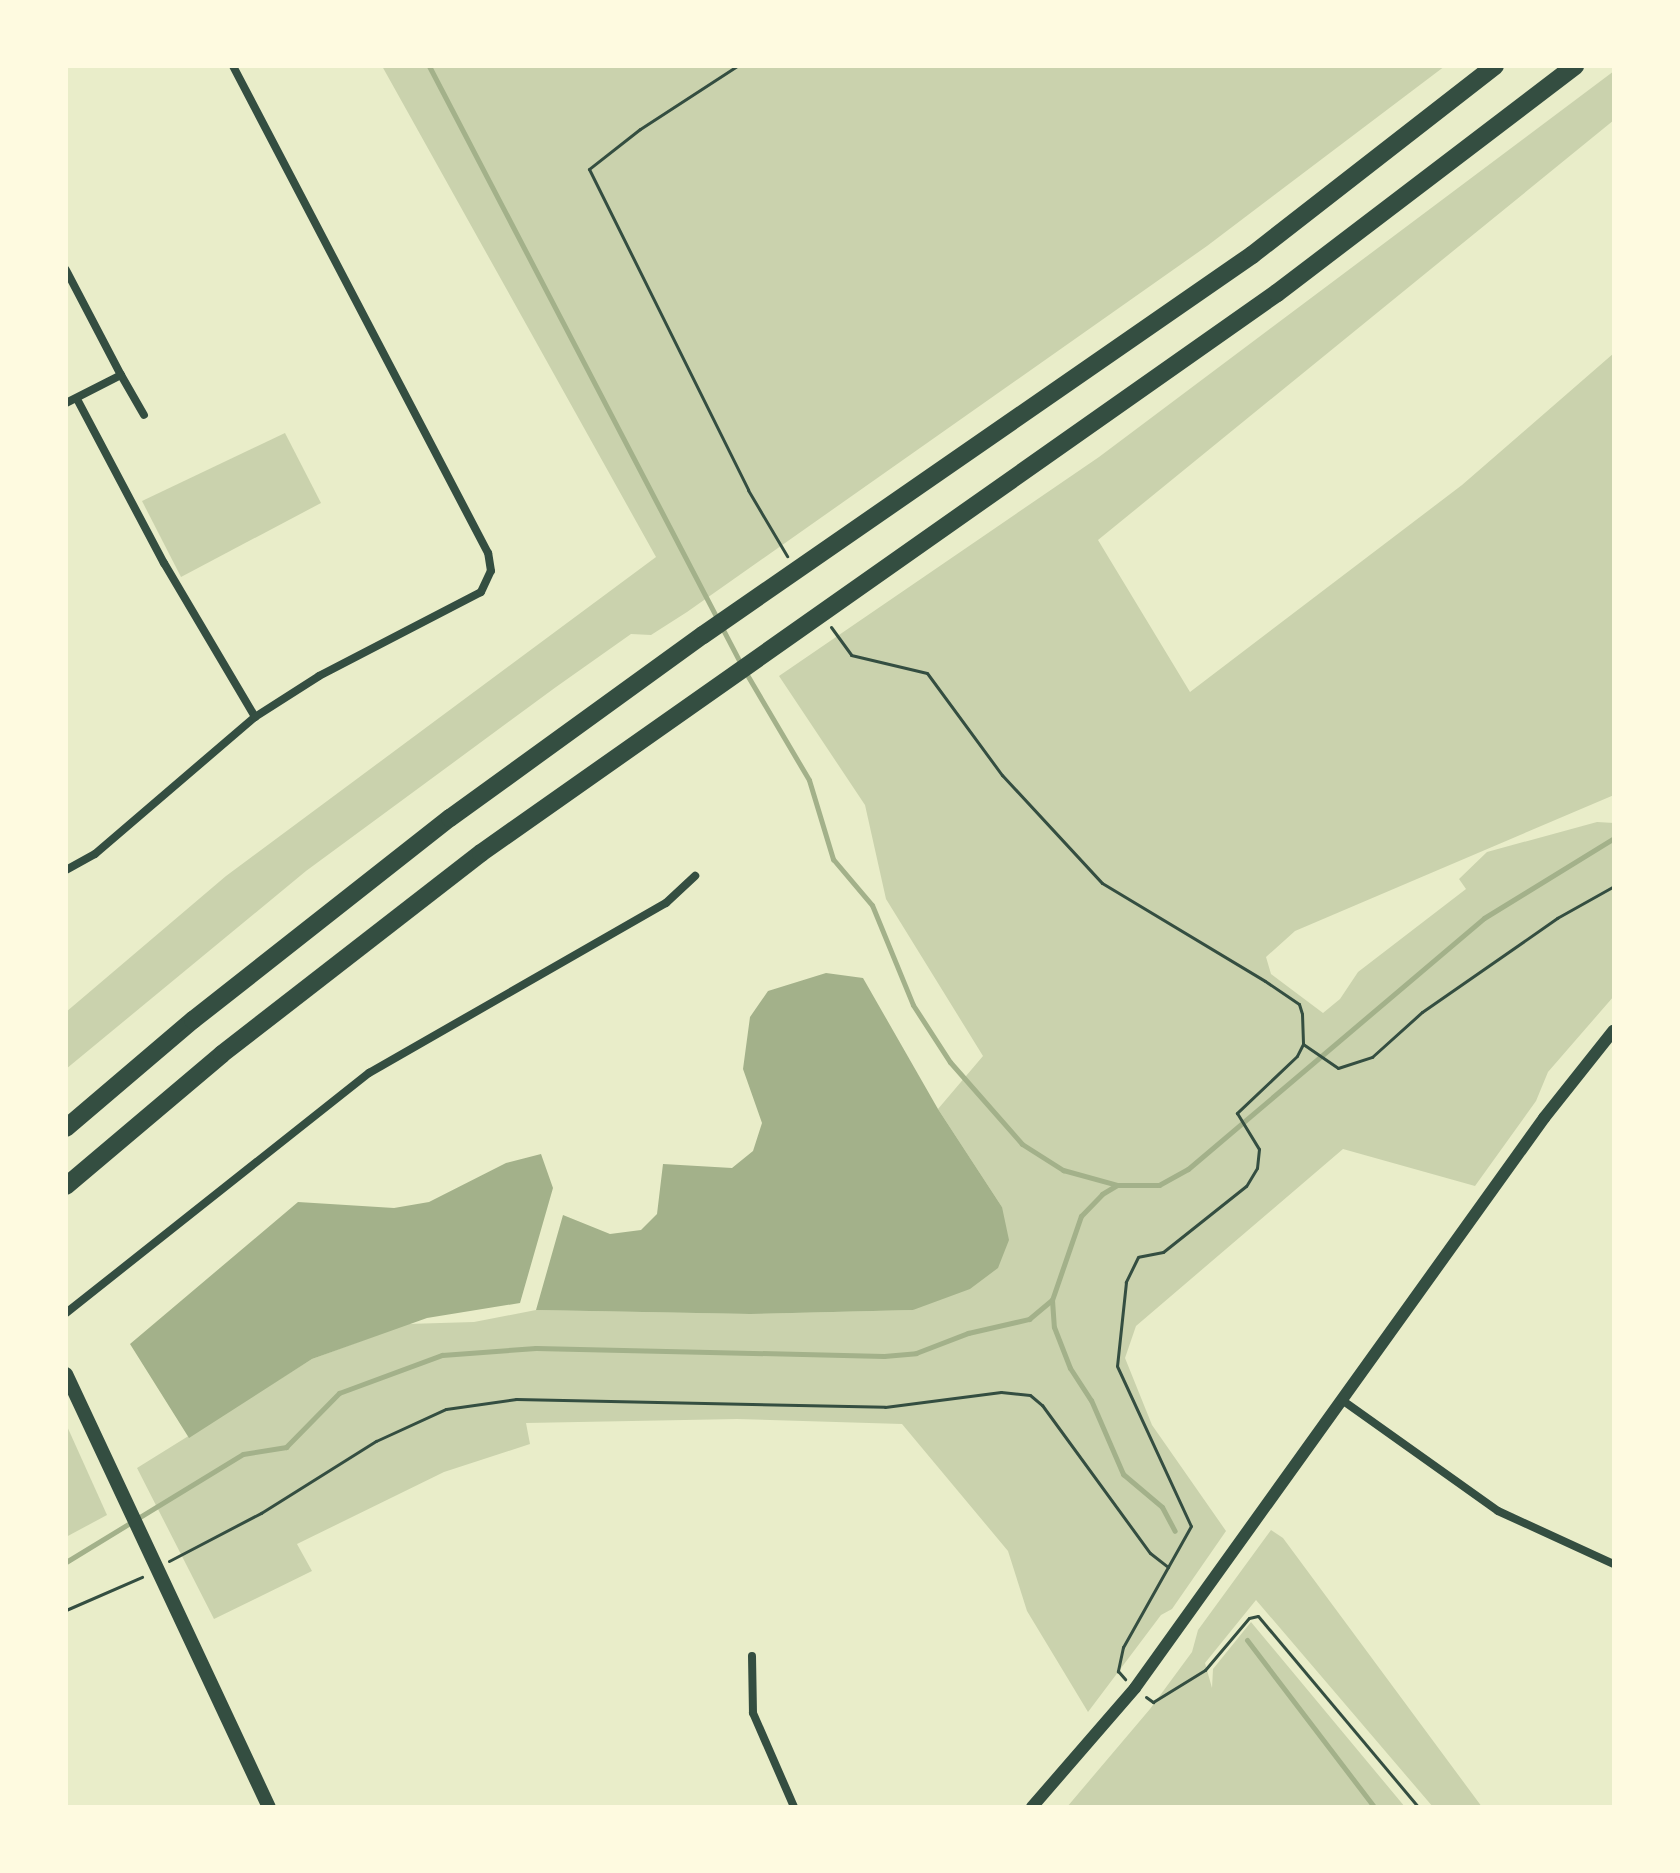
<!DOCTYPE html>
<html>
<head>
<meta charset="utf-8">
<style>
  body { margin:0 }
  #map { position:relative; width:1680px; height:1873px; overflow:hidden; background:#e9edc9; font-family:Inter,sans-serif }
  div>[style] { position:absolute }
  .green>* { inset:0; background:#cad2ad }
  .water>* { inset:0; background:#a3b18a }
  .stream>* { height:5px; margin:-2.5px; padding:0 2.5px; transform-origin:2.5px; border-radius:2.5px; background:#a3b18a }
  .path>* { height:3px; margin:-1.5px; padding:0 1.5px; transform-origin:1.5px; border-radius:1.5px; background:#344e41 }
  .minor>* { height:8px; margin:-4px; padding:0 4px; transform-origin:4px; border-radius:4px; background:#344e41 }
  .tertiary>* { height:12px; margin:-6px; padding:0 6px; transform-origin:6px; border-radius:6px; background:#344e41 }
  .secondary>* { height:14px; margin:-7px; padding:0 7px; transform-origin:7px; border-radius:7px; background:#344e41 }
  .motorway>* { height:18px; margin:-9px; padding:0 9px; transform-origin:9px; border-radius:9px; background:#344e41 }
  span { translate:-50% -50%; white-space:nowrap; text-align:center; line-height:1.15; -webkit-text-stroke:7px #fefae0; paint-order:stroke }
  .frame { position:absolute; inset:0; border:68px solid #fefae0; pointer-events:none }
</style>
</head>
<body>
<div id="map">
  <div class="green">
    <i style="clip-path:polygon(382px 66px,1445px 66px,1207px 246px,687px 612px,651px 635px,631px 634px,556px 687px,306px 871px,66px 1069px,66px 1012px,226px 876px,656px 557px)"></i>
    <i style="clip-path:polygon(1614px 71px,1614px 120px,1098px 540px,1190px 692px,1462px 485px,1614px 353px,1614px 795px,1295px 931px,1266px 957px,1271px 974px,1323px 1013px,1340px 999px,1358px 972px,1466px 889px,1459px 879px,1487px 852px,1597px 822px,1614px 823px,1614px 996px,1548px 1072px,1536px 1101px,1475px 1186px,1343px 1149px,1136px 1326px,1125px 1358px,1152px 1425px,1226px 1531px,1172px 1609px,1161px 1615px,1088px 1712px,1027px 1611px,1008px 1551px,902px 1424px,737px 1419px,526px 1423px,530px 1444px,444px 1472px,297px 1544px,312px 1571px,214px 1619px,137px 1468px,312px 1359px,407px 1324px,474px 1322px,536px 1310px,750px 1314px,913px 1310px,1002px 1207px,938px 1109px,983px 1056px,886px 899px,865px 805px,779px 676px,1099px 457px)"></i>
    <i style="clip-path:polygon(285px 433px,321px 503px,181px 577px,142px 501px)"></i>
    <i style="clip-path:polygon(66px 1424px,107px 1515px,66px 1537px)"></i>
    <i style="clip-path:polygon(1271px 1530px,1283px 1538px,1482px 1807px,1433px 1807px,1256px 1600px,1205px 1663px,1212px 1688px,1213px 1669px,1251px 1622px,1405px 1807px,1067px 1807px,1150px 1709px,1192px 1652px,1198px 1630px)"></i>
  </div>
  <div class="water">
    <i style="clip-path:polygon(826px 973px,863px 978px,938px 1109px,1002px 1207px,1009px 1240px,998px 1268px,970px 1289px,913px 1310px,750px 1314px,536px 1310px,563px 1215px,610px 1234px,641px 1230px,657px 1214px,663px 1164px,732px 1168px,753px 1151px,762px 1123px,743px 1069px,750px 1017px,768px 991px)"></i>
    <i style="clip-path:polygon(541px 1154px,553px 1188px,520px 1303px,427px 1318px,312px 1359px,189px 1438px,130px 1344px,298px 1202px,394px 1208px,429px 1202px,506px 1163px)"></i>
  </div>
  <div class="stream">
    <i style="left:429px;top:66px;width:674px;rotate:62.45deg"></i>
    <i style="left:746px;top:673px;width:124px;rotate:59.5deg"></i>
    <i style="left:809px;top:780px;width:83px;rotate:73.1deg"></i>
    <i style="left:833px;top:859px;width:60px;rotate:49.7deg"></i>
    <i style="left:872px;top:905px;width:108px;rotate:67.7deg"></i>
    <i style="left:913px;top:1005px;width:68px;rotate:57deg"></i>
    <i style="left:950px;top:1062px;width:109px;rotate:48.7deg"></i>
    <i style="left:1022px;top:1144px;width:49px;rotate:32.4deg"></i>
    <i style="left:1063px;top:1170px;width:56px;rotate:15.5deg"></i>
    <i style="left:1052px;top:1300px;width:27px;rotate:86deg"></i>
    <i style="left:1054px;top:1327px;width:44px;rotate:68.7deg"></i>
    <i style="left:1070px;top:1368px;width:38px;rotate:57deg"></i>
    <i style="left:1091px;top:1400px;width:81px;rotate:66.6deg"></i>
    <i style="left:1123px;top:1474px;width:51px;rotate:40.2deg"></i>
    <i style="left:1162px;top:1507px;width:27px;rotate:62deg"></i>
    <i style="left:66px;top:1562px;width:207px;rotate:-31.4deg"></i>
    <i style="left:243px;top:1454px;width:44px;rotate:-9.2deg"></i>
    <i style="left:286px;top:1447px;width:76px;rotate:-45.5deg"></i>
    <i style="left:339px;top:1393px;width:110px;rotate:-20.3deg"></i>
    <i style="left:442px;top:1355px;width:94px;rotate:-4.3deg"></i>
    <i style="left:536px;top:1348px;width:348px;rotate:1.3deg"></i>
    <i style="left:884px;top:1356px;width:32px;rotate:-5deg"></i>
    <i style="left:916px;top:1353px;width:56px;rotate:-21deg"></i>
    <i style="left:968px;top:1333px;width:63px;rotate:-12.9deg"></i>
    <i style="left:1029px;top:1319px;width:30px;rotate:-40deg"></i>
    <i style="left:1052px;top:1300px;width:89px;rotate:-71deg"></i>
    <i style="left:1081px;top:1216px;width:30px;rotate:-46deg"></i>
    <i style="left:1102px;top:1194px;width:17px;rotate:-31deg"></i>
    <i style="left:1117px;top:1185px;width:42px"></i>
    <i style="left:1159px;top:1185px;width:33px;rotate:-29deg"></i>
    <i style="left:1188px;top:1169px;width:388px;rotate:-40.3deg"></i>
    <i style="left:1484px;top:918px;width:153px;rotate:-31.6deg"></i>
    <i style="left:1247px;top:1640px;width:210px;rotate:52.7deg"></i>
  </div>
  <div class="path">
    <i style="left:737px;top:66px;width:116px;rotate:147deg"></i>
    <i style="left:640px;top:129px;width:65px;rotate:141.9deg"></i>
    <i style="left:589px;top:169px;width:358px;rotate:63.6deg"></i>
    <i style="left:748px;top:490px;width:77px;rotate:59.4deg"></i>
    <i style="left:831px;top:627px;width:34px;rotate:54deg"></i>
    <i style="left:851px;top:655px;width:78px;rotate:13.3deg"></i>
    <i style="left:927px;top:673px;width:127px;rotate:53.7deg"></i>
    <i style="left:1002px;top:775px;width:147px;rotate:47.2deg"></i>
    <i style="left:1102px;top:883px;width:190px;rotate:31deg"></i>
    <i style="left:1265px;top:981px;width:41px;rotate:34.1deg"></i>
    <i style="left:1299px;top:1004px;width:10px;rotate:73deg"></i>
    <i style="left:1302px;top:1014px;width:30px;rotate:88deg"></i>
    <i style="left:1303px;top:1044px;width:13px;rotate:117deg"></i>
    <i style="left:1297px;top:1056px;width:83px;rotate:136.5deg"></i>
    <i style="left:1237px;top:1113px;width:42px;rotate:58.6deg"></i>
    <i style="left:1259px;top:1149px;width:19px;rotate:96deg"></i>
    <i style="left:1257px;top:1168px;width:21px;rotate:121deg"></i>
    <i style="left:1246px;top:1186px;width:106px;rotate:141.5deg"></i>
    <i style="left:1163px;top:1252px;width:25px;rotate:169deg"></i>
    <i style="left:1138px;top:1257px;width:28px;rotate:116deg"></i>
    <i style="left:1126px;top:1282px;width:84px;rotate:96.1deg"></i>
    <i style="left:1117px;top:1366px;width:176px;rotate:65.2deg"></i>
    <i style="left:1191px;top:1526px;width:139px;rotate:119.3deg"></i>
    <i style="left:1123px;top:1647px;width:25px;rotate:102deg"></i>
    <i style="left:1118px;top:1671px;width:11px;rotate:49deg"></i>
    <i style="left:1303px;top:1044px;width:42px;rotate:34.4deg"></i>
    <i style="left:1338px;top:1068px;width:36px;rotate:-18deg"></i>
    <i style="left:1372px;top:1057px;width:67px;rotate:-42deg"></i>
    <i style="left:1422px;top:1012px;width:165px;rotate:-34.8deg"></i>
    <i style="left:1557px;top:918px;width:65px;rotate:-29.3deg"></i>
    <i style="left:169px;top:1561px;width:104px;rotate:-27.6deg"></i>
    <i style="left:261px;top:1513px;width:136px;rotate:-32.1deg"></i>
    <i style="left:376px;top:1441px;width:77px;rotate:-24.6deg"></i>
    <i style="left:446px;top:1409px;width:71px;rotate:-8.1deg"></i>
    <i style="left:516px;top:1399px;width:369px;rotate:1.2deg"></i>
    <i style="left:885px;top:1407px;width:117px;rotate:-7.4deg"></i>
    <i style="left:1001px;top:1392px;width:29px;rotate:6deg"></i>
    <i style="left:1030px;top:1395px;width:16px;rotate:40deg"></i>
    <i style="left:1042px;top:1405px;width:183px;rotate:53.9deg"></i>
    <i style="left:1150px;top:1553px;width:23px;rotate:38deg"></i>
    <i style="left:66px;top:1610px;width:83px;rotate:-23.5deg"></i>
    <i style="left:1146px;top:1697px;width:9px;rotate:36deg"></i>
    <i style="left:1153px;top:1702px;width:61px;rotate:-31.6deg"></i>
    <i style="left:1205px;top:1670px;width:68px;rotate:-49.8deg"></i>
    <i style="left:1249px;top:1618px;width:9px;rotate:-13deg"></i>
    <i style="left:1258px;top:1616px;width:249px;rotate:50deg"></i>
  </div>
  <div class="minor">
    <i style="left:66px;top:270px;width:119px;rotate:62.4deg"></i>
    <i style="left:121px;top:375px;width:62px;rotate:153deg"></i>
    <i style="left:121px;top:375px;width:46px;rotate:60.1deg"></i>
    <i style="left:77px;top:399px;width:186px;rotate:62.1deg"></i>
    <i style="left:164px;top:563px;width:179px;rotate:59.4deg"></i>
    <i style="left:66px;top:870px;width:33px;rotate:-29deg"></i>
    <i style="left:95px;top:854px;width:211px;rotate:-40.6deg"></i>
    <i style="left:255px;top:717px;width:76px;rotate:-32.6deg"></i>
    <i style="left:319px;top:676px;width:182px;rotate:-27.4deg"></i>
    <i style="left:481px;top:592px;width:23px;rotate:-65deg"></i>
    <i style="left:491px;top:571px;width:18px;rotate:-99deg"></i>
    <i style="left:488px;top:553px;width:550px;rotate:-117.64deg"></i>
    <i style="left:66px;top:1313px;width:387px;rotate:-38.4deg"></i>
    <i style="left:369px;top:1073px;width:342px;rotate:-29.8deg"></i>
    <i style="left:666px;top:903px;width:40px;rotate:-43deg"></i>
    <i style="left:1342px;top:1400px;width:191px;rotate:35.4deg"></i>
    <i style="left:1498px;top:1511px;width:128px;rotate:24.6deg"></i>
    <i style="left:752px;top:1656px;width:57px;rotate:89deg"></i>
    <i style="left:753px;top:1713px;width:103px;rotate:66.4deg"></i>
  </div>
  <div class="tertiary">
    <i style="left:1032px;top:1807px;width:157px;rotate:-49.1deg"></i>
    <i style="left:1135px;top:1688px;width:702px;rotate:-54.34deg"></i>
    <i style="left:1544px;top:1118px;width:112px;rotate:-51.5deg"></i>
  </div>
  <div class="secondary">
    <i style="left:66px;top:1374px;width:478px;rotate:64.9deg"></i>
  </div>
  <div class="motorway">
    <i style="left:66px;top:1128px;width:167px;rotate:-40.4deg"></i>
    <i style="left:193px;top:1020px;width:327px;rotate:-38.2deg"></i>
    <i style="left:450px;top:818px;width:312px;rotate:-35.9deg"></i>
    <i style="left:703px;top:635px;width:668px;rotate:-34.69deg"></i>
    <i style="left:1252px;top:255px;width:308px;rotate:-37.9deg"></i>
    <i style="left:66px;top:1186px;width:204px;rotate:-40.2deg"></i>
    <i style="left:222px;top:1054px;width:328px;rotate:-37.8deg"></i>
    <i style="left:481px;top:853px;width:973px;rotate:-35.13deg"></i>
    <i style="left:1277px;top:293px;width:375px;rotate:-37.3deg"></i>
  </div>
  <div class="frame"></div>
</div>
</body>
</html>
